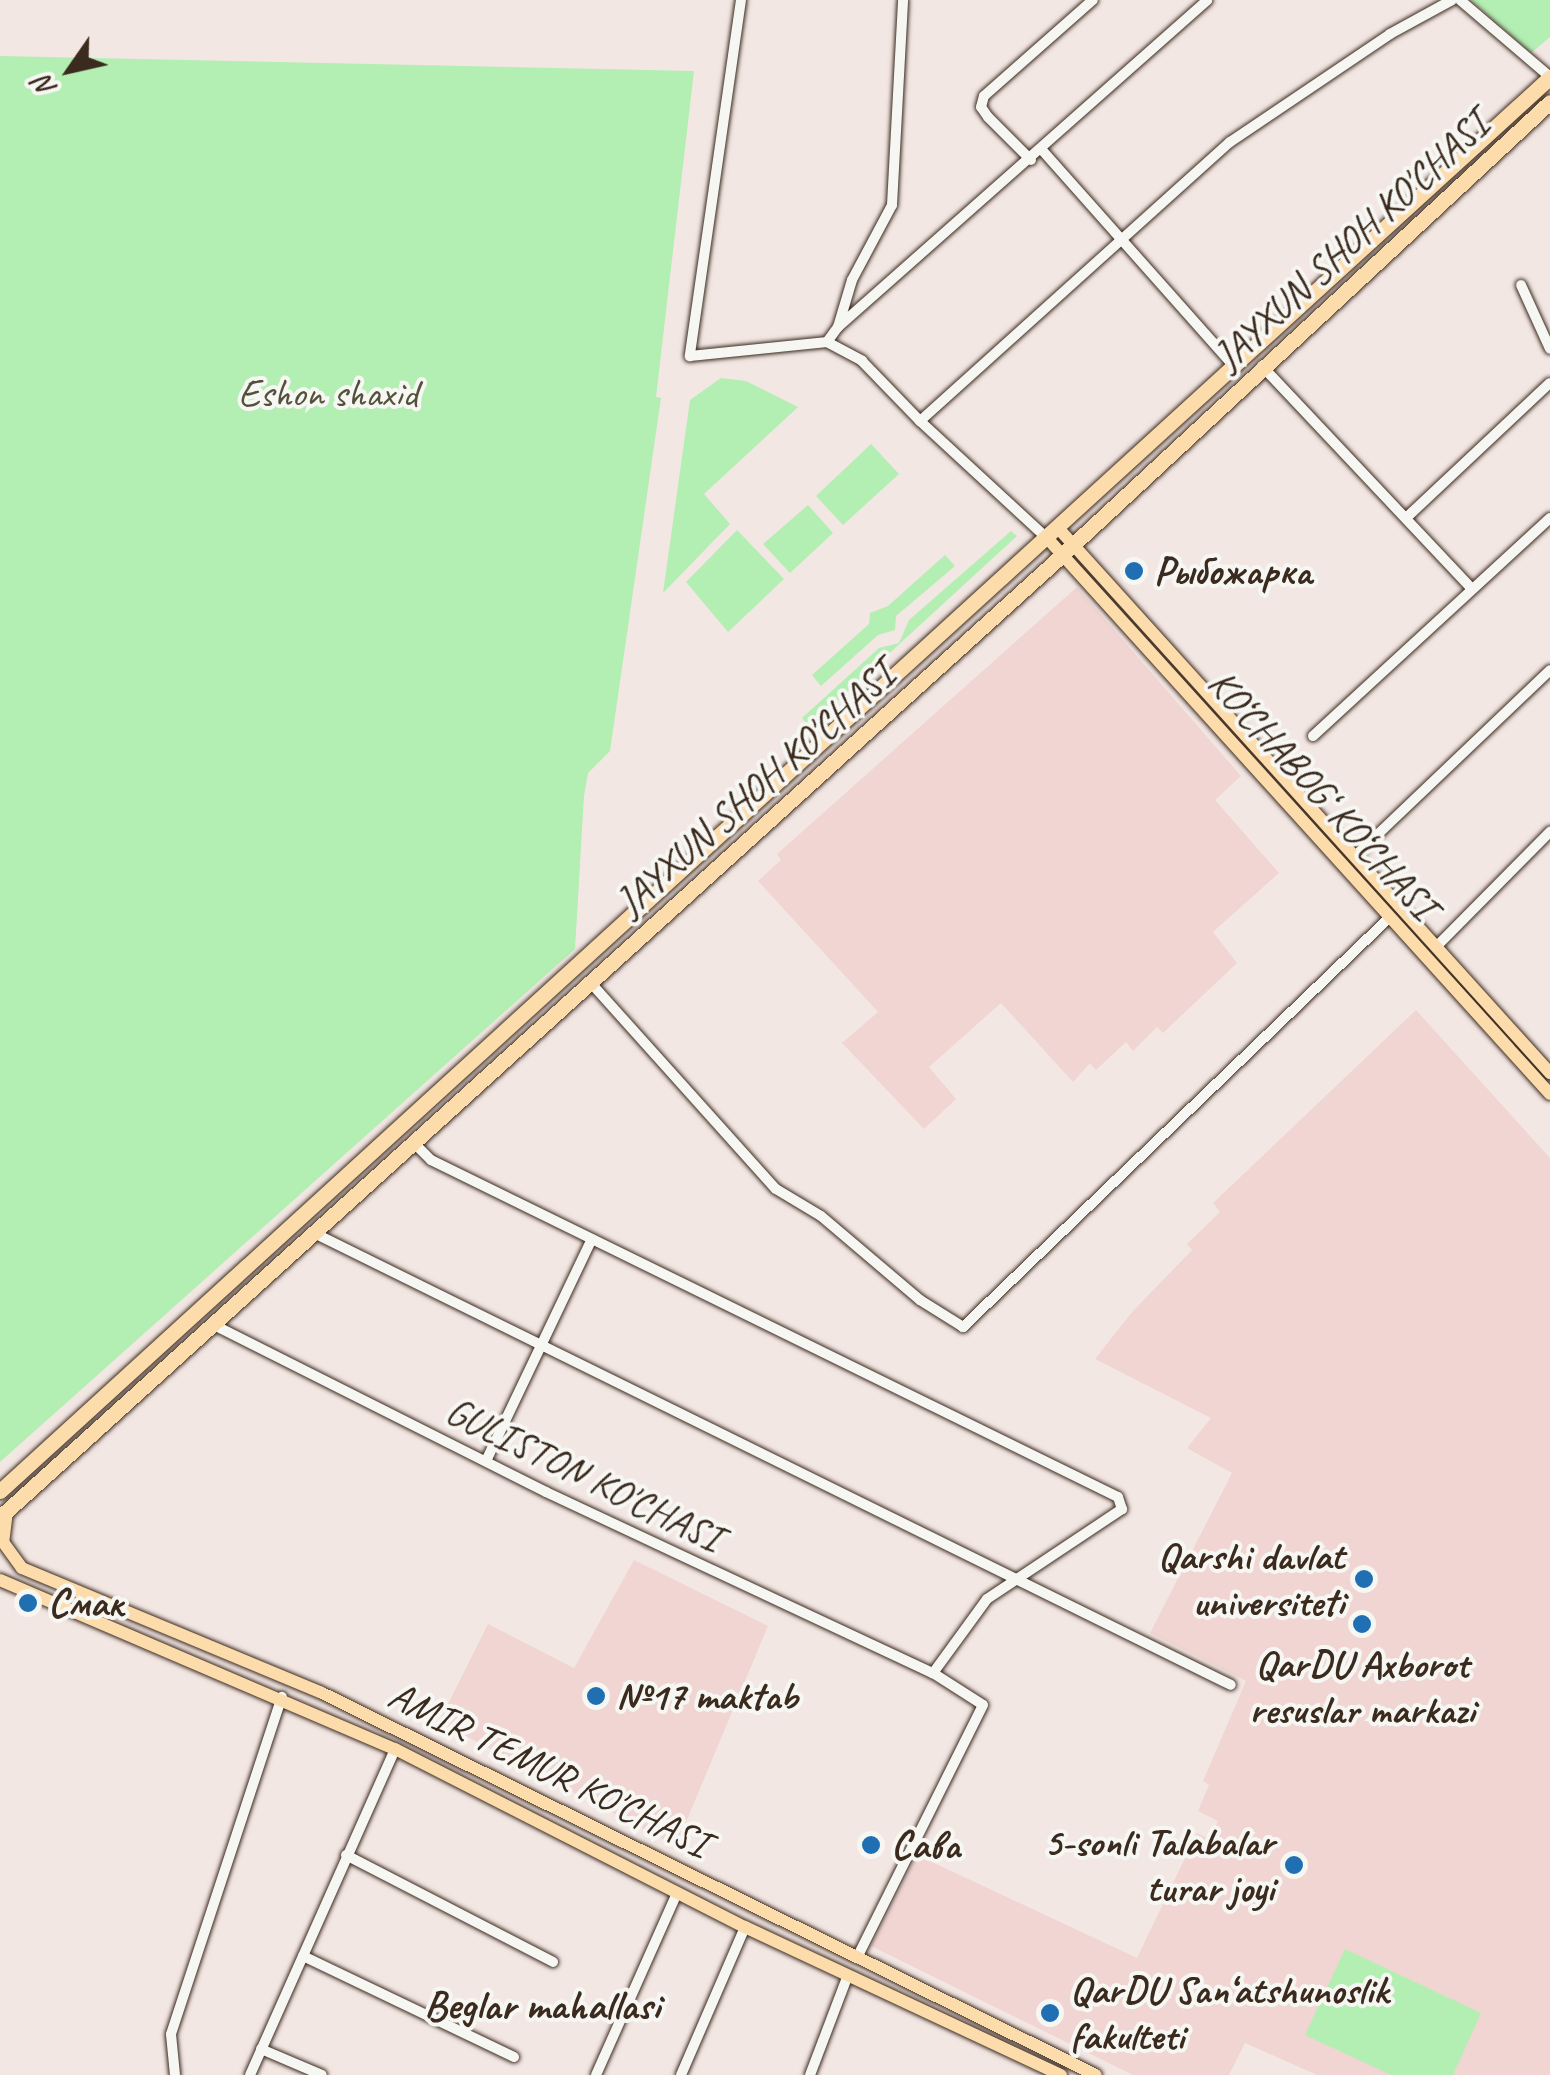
<!DOCTYPE html>
<html>
<head>
<meta charset="utf-8">
<style>
  body { margin:0 }
  #map { position:relative; width:1550px; height:2075px; overflow:hidden; background:#f3e7e4; font-family:Caveat,sans-serif }
  div>[style] { position:absolute }
  .built>* { inset:0; background:#f0d5d3 }
  .green>* { inset:0; background:#b3eeb3 }
  .roads { filter:drop-shadow(0 0 2px #3b2a1e) drop-shadow(0 0 2px #3b2a1e) }
  .minor>* { height:10px; margin:-5px; padding:0 5px; transform-origin:5px; border-radius:5px; background:#f6f6f2 }
  .major>* { height:12px; margin:-6px; padding:0 6px; transform-origin:6px; border-radius:6px; background:#fddcac }
  .highway>* { height:15px; margin:-7.5px; padding:0 7.5px; transform-origin:7.5px; border-radius:7.5px; background:#fddcac }
  .dots>* { width:28px; height:28px; translate:-50% -50%; box-sizing:border-box; border:5px solid #f6f6f2; border-radius:50% }
  span { translate:-50% -50%; white-space:nowrap; text-align:center; line-height:1.15; -webkit-text-stroke:8px #f6f6f2; paint-order:stroke }
  .street-label { font-size:40px; color:#3b2a1e }
  .park-label { font-size:40px; color:#53513c }
  .poi-label { font-size:40px; color:#3b2a1e; font-weight:700 }
  .left { translate:0 -50%; text-align:left }
  .right { translate:-100% -50%; text-align:right }
  .neighbourhood-label { font-size:42px; color:#3b2a1e; font-weight:700 }
  .north { position:absolute; left:20px; top:20px; width:100px; height:100px; -webkit-text-stroke:8px #f6f6f2; paint-order:stroke; rotate:236deg; font-size:28px; font-weight:700; line-height:40px; text-align:center; color:#3b2a1e }
  .north::after { content:''; display:block; margin:auto; width:35px; height:45px; background:#3b2a1e; clip-path:polygon(50% 0,100% 100%,50% 72%,0 100%) }
</style>
</head>
<body>
<div id="map">
  <div class="built">
    <i style="clip-path:polygon(1077px 587px,1241px 776px,1215px 800px,1279px 873px,1213px 932px,1237px 963px,1163px 1033px,1157px 1027px,1133px 1051px,1126px 1042px,1096px 1070px,1090px 1063px,1073px 1082px,1001px 1003px,929px 1067px,956px 1099px,924px 1129px,842px 1043px,878px 1012px,758px 881px,781px 860px,777px 854px)"></i>
    <i style="clip-path:polygon(1416px 1010px,1550px 1158px,1550px 2075px,1317px 2075px,1245px 2043px,1229px 2075px,1133px 2075px,871px 1946px,917px 1855px,1137px 1958px,1197px 1833px,1209px 1839px,1218px 1821px,1198px 1811px,1209px 1785px,1203px 1781px,1246px 1681px,1150px 1633px,1232px 1473px,1187px 1448px,1211px 1418px,1095px 1359px,1132px 1312px,1192px 1250px,1187px 1244px,1220px 1212px,1213px 1203px)"></i>
    <i style="clip-path:polygon(634px 1560px,768px 1626px,676px 1846px,439px 1722px,488px 1624px,574px 1668px)"></i>
  </div>
  <div class="green">
    <i style="clip-path:polygon(1471px 0,1550px 0,1550px 37px,1531px 53px)"></i>
    <i style="clip-path:polygon(0 56px,694px 71px,656px 397px,661px 398px,610px 751px,588px 773px,584px 796px,575px 949px,0 1462px)"></i>
    <i style="clip-path:polygon(721px 378px,746px 381px,798px 407px,704px 494px,730px 524px,663px 593px,690px 400px)"></i>
    <i style="clip-path:polygon(871px 444px,899px 474px,843px 525px,816px 496px)"></i>
    <i style="clip-path:polygon(808px 505px,833px 533px,790px 573px,763px 544px)"></i>
    <i style="clip-path:polygon(737px 530px,784px 579px,728px 632px,686px 582px)"></i>
    <i style="clip-path:polygon(1011px 531px,1017px 536px,809px 727px,802px 718px,879px 648px,899px 643px,909px 620px)"></i>
    <i style="clip-path:polygon(945px 555px,955px 566px,896px 616px,895px 630px,878px 635px,821px 686px,812px 675px,869px 624px,870px 613px,888px 606px)"></i>
    <i style="clip-path:polygon(1345px 1949px,1481px 2013px,1453px 2075px,1391px 2075px,1305px 2035px)"></i>
  </div>
  <div class="roads">
    <div class="minor">
      <i style="left:741px;top:0;width:360px;rotate:98.2deg"></i>
      <i style="left:690px;top:356px;width:138px;rotate:-5.8deg"></i>
      <i style="left:827px;top:342px;width:19px;rotate:-54deg"></i>
      <i style="left:838px;top:327px;width:493px;rotate:-41.5deg"></i>
      <i style="left:1460px;top:0;width:118px;rotate:40.5deg"></i>
      <i style="left:1042px;top:150px;width:289px;rotate:48.4deg"></i>
      <i style="left:1031px;top:160px;width:61px;rotate:-135deg"></i>
      <i style="left:988px;top:117px;width:12px;rotate:-125deg"></i>
      <i style="left:981px;top:107px;width:11px;rotate:-75deg"></i>
      <i style="left:984px;top:96px;width:145px;rotate:-41.4deg"></i>
      <i style="left:1521px;top:285px;width:70px;rotate:65.6deg"></i>
      <i style="left:838px;top:327px;width:49px;rotate:-73.4deg"></i>
      <i style="left:852px;top:280px;width:85px;rotate:-61.9deg"></i>
      <i style="left:892px;top:205px;width:205px;rotate:-86.9deg"></i>
      <i style="left:827px;top:342px;width:40px;rotate:28deg"></i>
      <i style="left:862px;top:361px;width:83px;rotate:46deg"></i>
      <i style="left:920px;top:421px;width:173px;rotate:42.7deg"></i>
      <i style="left:1262px;top:366px;width:306px;rotate:46.7deg"></i>
      <i style="left:920px;top:421px;width:417px;rotate:-42deg"></i>
      <i style="left:1230px;top:142px;width:193px;rotate:-34deg"></i>
      <i style="left:1390px;top:34px;width:71px;rotate:-28.7deg"></i>
      <i style="left:1406px;top:518px;width:197px;rotate:-43.2deg"></i>
      <i style="left:1313px;top:736px;width:322px;rotate:-42.6deg"></i>
      <i style="left:1356px;top:855px;width:268px;rotate:-43.6deg"></i>
      <i style="left:1437px;top:946px;width:161px;rotate:-45.3deg"></i>
      <i style="left:590px;top:982px;width:278px;rotate:48.1deg"></i>
      <i style="left:776px;top:1189px;width:52px;rotate:31deg"></i>
      <i style="left:821px;top:1216px;width:130px;rotate:40.3deg"></i>
      <i style="left:920px;top:1300px;width:51px;rotate:32.1deg"></i>
      <i style="left:963px;top:1327px;width:592px;rotate:-43.84deg"></i>
      <i style="left:414px;top:1143px;width:24px;rotate:45deg"></i>
      <i style="left:431px;top:1160px;width:765px;rotate:26.13deg"></i>
      <i style="left:1118px;top:1497px;width:13px;rotate:72deg"></i>
      <i style="left:1122px;top:1509px;width:162px;rotate:146.3deg"></i>
      <i style="left:987px;top:1599px;width:92px;rotate:126.1deg"></i>
      <i style="left:314px;top:1233px;width:1022px;rotate:26.24deg"></i>
      <i style="left:212px;top:1324px;width:374px;rotate:26.7deg"></i>
      <i style="left:546px;top:1492px;width:427px;rotate:25.1deg"></i>
      <i style="left:933px;top:1673px;width:59px;rotate:32.6deg"></i>
      <i style="left:983px;top:1705px;width:283px;rotate:116.5deg"></i>
      <i style="left:486px;top:1461px;width:246px;rotate:-64.5deg"></i>
      <i style="left:346px;top:1855px;width:233px;rotate:27.3deg"></i>
      <i style="left:303px;top:1956px;width:234px;rotate:25.6deg"></i>
      <i style="left:261px;top:2049px;width:66px;rotate:23.1deg"></i>
      <i style="left:175px;top:2075px;width:41px;rotate:-95.6deg"></i>
      <i style="left:171px;top:2034px;width:355px;rotate:-71.8deg"></i>
      <i style="left:250px;top:2075px;width:357px;rotate:-66deg"></i>
      <i style="left:596px;top:2075px;width:199px;rotate:-66deg"></i>
      <i style="left:681px;top:2075px;width:161px;rotate:-66.6deg"></i>
      <i style="left:810px;top:2075px;width:107px;rotate:-69.2deg"></i>
    </div>
    <div class="major">
      <i style="left:1059px;top:529px;width:733px;rotate:47.93deg"></i>
      <i style="left:1048px;top:539px;width:748px;rotate:47.87deg"></i>
      <i style="left:7px;top:1511px;width:31px;rotate:97deg"></i>
      <i style="left:3px;top:1542px;width:32px;rotate:54deg"></i>
      <i style="left:22px;top:1568px;width:323px;rotate:22.6deg"></i>
      <i style="left:320px;top:1692px;width:865px;rotate:26.27deg"></i>
      <i style="left:0;top:1580px;width:430px;rotate:23.2deg"></i>
      <i style="left:395px;top:1749px;width:393px;rotate:27deg"></i>
      <i style="left:745px;top:1927px;width:349px;rotate:25.1deg"></i>
    </div>
    <div class="highway">
      <i style="left:0;top:1491px;width:2098px;rotate:-42.37deg"></i>
      <i style="left:0;top:1517px;width:1434px;rotate:-42.17deg"></i>
      <i style="left:1063px;top:554px;width:664px;rotate:-42.87deg"></i>
    </div>
  </div>
  <div class="dots">
    <i style="left:1134px;top:571px;background:#1f6fb2"></i>
    <i style="left:1364px;top:1579px;background:#1f6fb2"></i>
    <i style="left:28px;top:1603px;background:#1f6fb2"></i>
    <i style="left:1362px;top:1624px;background:#1f6fb2"></i>
    <i style="left:596px;top:1696px;background:#1f6fb2"></i>
    <i style="left:871px;top:1845px;background:#1f6fb2"></i>
    <i style="left:1294px;top:1865px;background:#1f6fb2"></i>
    <i style="left:1050px;top:2013px;background:#1f6fb2"></i>
  </div>
  <div class="street-label">
    <span style="left:1351px;top:240px;rotate:-43deg">JAYXUN SHOH KO'CHASI</span>
    <span style="left:755px;top:788px;rotate:-42deg">JAYXUN SHOH KO'CHASI</span>
    <span style="left:1323px;top:794px;rotate:48deg">KO‘CHABOG‘ KO‘CHASI</span>
    <span style="left:584px;top:1474px;rotate:26deg">GULISTON KO'CHASI</span>
    <span style="left:549px;top:1769px;rotate:26deg">AMIR TEMUR KO'CHASI</span>
  </div>
  <div class="park-label">
    <span style="left:328px;top:393px">Eshon shaxid</span>
  </div>
  <div class="poi-label">
    <span class="left" style="left:1154px;top:571px">Рыбожарка</span>
    <span class="right" style="left:1344px;top:1579px">Qarshi davlat<br>universiteti</span>
    <span class="left" style="left:48px;top:1603px">Смак</span>
    <span style="left:1362px;top:1687px">QarDU Axborot<br>resuslar markazi</span>
    <span class="left" style="left:616px;top:1696px">№17 maktab</span>
    <span class="right" style="left:1274px;top:1865px">5-sonli Talabalar<br>turar joyi</span>
    <span class="left" style="left:891px;top:1845px">Сава</span>
    <span class="left" style="left:1070px;top:2013px">QarDU San‘atshunoslik<br>fakulteti</span>
  </div>
  <div class="neighbourhood-label">
    <span style="left:542px;top:2006px">Beglar mahallasi</span>
  </div>
  <div class="north">N</div>
</div>
</body>
</html>
